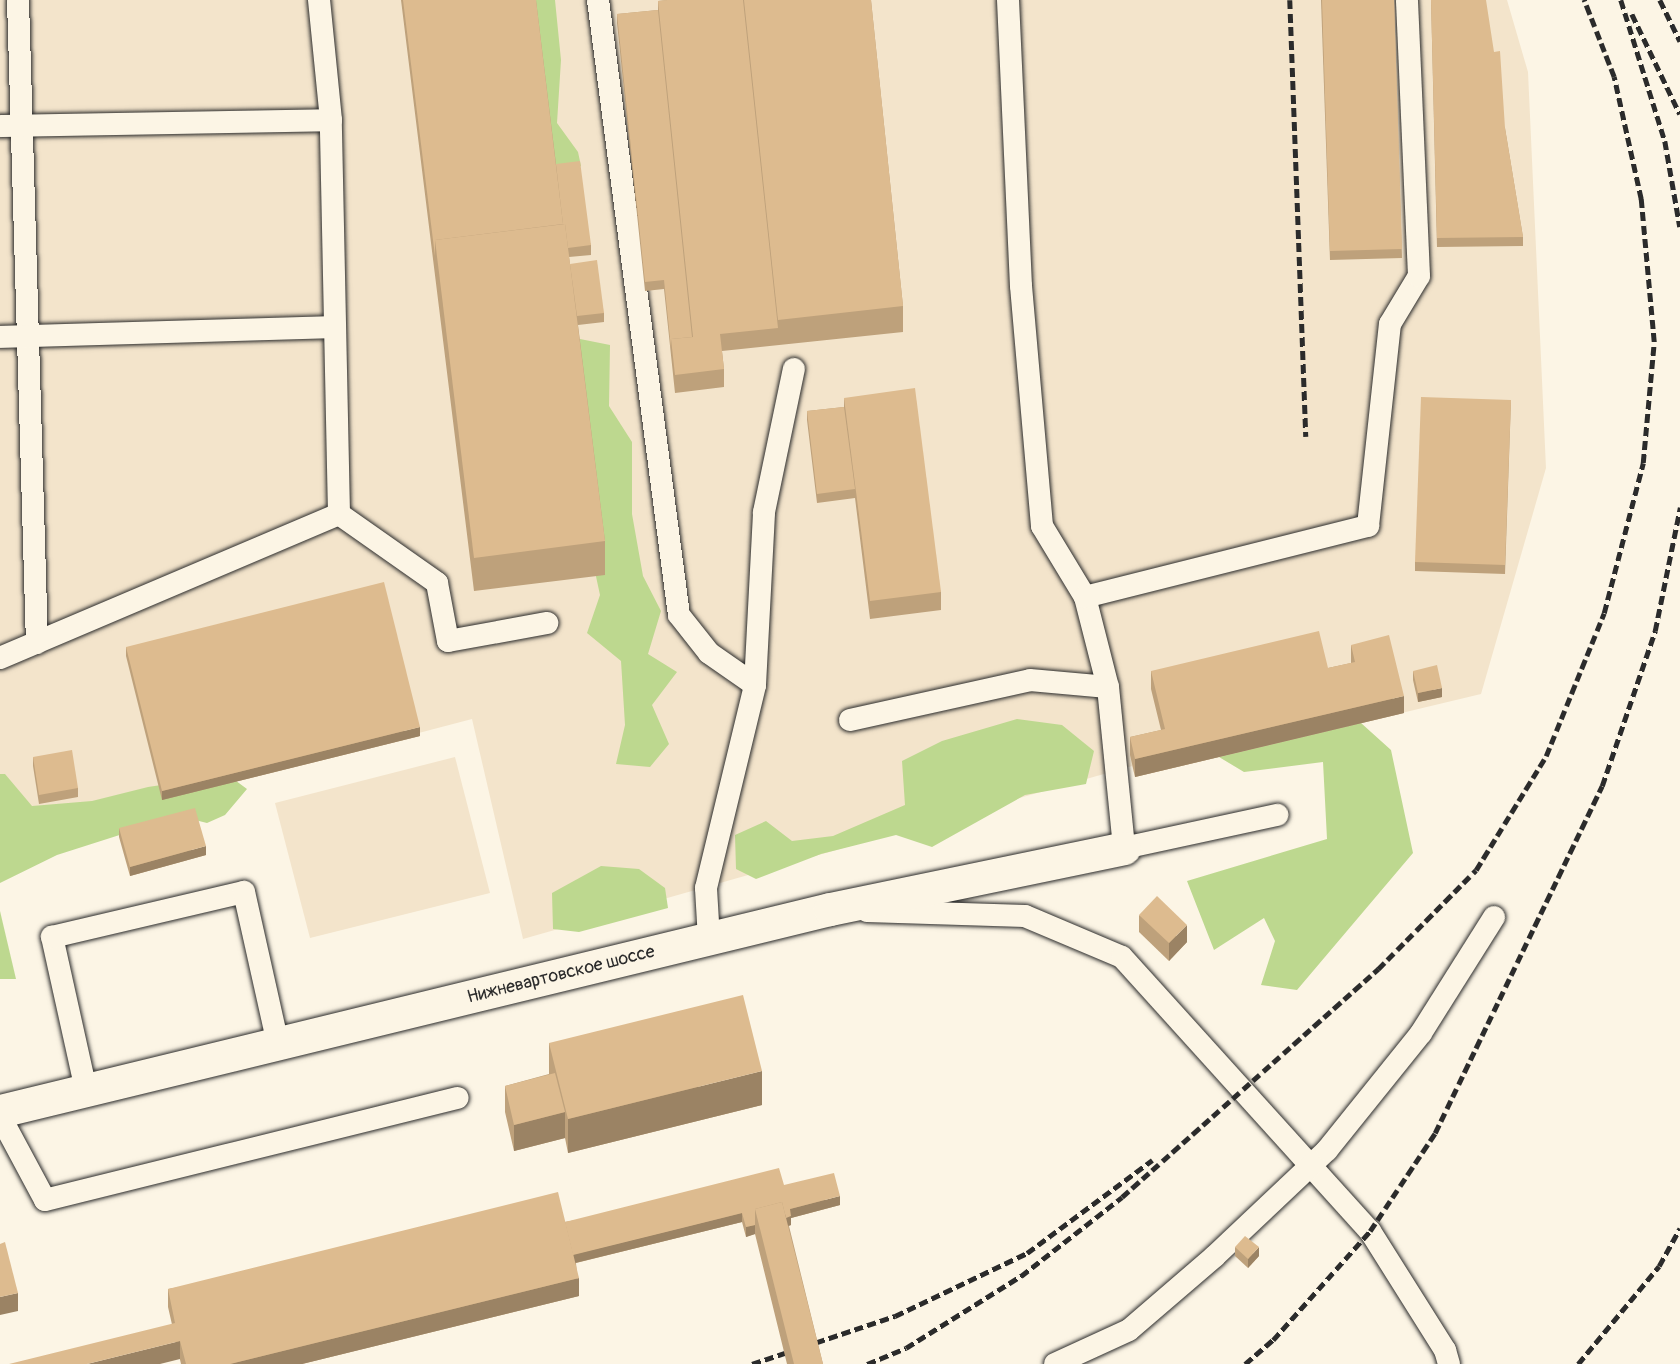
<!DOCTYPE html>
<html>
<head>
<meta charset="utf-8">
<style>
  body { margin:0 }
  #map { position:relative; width:1680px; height:1364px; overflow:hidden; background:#fcf5e5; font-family:Pangolin,sans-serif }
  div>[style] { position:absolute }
  .built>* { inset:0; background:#f3e4cb }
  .green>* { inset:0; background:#bdd88f }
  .roads { filter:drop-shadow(0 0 2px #2b2b2b) drop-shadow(0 0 2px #2b2b2b) }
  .service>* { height:22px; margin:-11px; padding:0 11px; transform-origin:11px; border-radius:11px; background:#fcf5e5 }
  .minor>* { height:33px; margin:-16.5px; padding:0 16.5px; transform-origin:16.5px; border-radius:16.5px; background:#fcf5e5 }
  .rail>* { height:4.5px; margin-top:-2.25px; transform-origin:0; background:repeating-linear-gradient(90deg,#2b2b2b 0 9px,transparent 0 13.5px) }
  .wall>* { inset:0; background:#bea17b }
  .shaded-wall>* { inset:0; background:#9b8364 }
  .building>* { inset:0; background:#ddbb8f }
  span { translate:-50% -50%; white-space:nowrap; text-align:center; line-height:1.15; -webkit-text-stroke:4.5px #fcf5e5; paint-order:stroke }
  .street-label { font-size:18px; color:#2b2b2b }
</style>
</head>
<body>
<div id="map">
  <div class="built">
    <i style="clip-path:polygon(0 0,1507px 0,1528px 72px,1546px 468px,1481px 694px,1135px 777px,1132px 766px,523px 939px,472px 719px,0 843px)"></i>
    <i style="clip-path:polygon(455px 757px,490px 893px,310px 938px,275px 803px)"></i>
  </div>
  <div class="green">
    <i style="clip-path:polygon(530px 0,555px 0,561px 60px,557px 123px,578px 152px,581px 166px,563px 174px,541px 164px)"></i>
    <i style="clip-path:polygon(575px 338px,610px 345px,609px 406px,632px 442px,632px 514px,643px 576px,661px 611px,648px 654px,677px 672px,652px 705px,669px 744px,650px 767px,616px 764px,625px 725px,621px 661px,587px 633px,600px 595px,589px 544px)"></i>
    <i style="clip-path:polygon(1017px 719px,1062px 725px,1094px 751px,1086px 784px,1025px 795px,932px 847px,896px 835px,821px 854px,756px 879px,736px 869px,735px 835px,766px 821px,792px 841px,833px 836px,905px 805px,902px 761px,942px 741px)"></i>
    <i style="clip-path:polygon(1361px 723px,1391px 750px,1413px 853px,1297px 990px,1261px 985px,1275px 941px,1264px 918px,1214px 950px,1187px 881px,1327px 839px,1323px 762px,1244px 772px,1219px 757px)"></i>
    <i style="clip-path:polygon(0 774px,5px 774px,32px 806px,92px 801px,148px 787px,228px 775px,247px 789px,225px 815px,207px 823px,179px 816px,57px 855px,0 883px)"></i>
    <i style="clip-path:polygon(601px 866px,639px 869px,665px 888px,668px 908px,579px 932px,553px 929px,552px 893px)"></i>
    <i style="clip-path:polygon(0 911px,16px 979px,0 979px)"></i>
  </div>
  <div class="roads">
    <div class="service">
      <i style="left:18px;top:0;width:643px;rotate:88.31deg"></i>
      <i style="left:598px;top:0;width:620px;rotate:82.5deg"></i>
      <i style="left:679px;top:615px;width:48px;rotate:51.7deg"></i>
      <i style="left:709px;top:653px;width:56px;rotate:34.8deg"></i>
      <i style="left:1008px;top:0;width:286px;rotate:87.4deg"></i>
      <i style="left:1021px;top:286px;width:241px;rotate:85deg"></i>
      <i style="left:1042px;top:526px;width:83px;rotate:58.8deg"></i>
      <i style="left:1085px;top:597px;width:93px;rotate:75.7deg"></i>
      <i style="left:1108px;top:687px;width:162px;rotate:84.3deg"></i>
      <i style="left:1124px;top:848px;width:157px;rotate:-12.2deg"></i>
      <i style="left:0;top:126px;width:331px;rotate:-1deg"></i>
      <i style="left:0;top:337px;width:334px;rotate:-1.7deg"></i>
      <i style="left:339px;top:514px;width:120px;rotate:35.1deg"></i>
      <i style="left:437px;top:583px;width:59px;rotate:79.3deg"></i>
      <i style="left:448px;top:641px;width:101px;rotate:-10.3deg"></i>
      <i style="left:1085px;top:597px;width:292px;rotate:-14.1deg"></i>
      <i style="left:1368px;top:526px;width:203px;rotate:-83.8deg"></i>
      <i style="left:1390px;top:324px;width:56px;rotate:-58.9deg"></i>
      <i style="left:1419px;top:276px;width:276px;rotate:-92.5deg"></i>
      <i style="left:0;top:658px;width:368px;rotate:-23deg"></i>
      <i style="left:339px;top:514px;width:394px;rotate:-91.2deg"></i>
      <i style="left:331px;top:120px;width:121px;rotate:-95.7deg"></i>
      <i style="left:850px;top:720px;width:184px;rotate:-12.5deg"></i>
      <i style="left:1030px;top:680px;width:78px;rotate:5.1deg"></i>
      <i style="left:867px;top:911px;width:158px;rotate:1.8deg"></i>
      <i style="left:1025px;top:916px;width:105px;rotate:22.9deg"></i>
      <i style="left:1122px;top:957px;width:370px;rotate:47.9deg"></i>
      <i style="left:1370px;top:1231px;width:141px;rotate:57.8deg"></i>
      <i style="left:1445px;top:1350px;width:15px;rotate:74deg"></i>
      <i style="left:709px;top:939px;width:51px;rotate:-93.4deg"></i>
      <i style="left:706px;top:888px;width:209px;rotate:-76.4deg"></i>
      <i style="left:755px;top:685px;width:173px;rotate:-87deg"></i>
      <i style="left:764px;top:512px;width:146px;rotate:-78.2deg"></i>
      <i style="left:86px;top:1090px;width:157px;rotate:-102.5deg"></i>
      <i style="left:52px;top:937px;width:197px;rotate:-13.2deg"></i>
      <i style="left:244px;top:892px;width:156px;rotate:77.4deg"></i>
      <i style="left:0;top:1116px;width:95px;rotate:61.8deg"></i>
      <i style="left:45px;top:1200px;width:425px;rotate:-13.9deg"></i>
      <i style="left:1055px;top:1364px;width:81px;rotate:-24.7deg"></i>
      <i style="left:1129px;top:1330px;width:113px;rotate:-40.7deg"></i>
      <i style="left:1215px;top:1256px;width:154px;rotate:-43.4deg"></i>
      <i style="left:1327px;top:1150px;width:150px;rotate:-51.2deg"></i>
      <i style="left:1421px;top:1033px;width:137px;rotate:-57.8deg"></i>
    </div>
    <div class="minor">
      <i style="left:0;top:1111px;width:854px;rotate:-13.68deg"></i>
      <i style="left:830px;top:909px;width:300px;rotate:-11.7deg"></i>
    </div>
  </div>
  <div class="rail">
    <i style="left:1290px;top:0;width:437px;rotate:87.9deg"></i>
    <i style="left:1621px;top:0;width:148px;rotate:72.7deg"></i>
    <i style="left:1665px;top:141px;width:87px;rotate:80.1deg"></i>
    <i style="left:1660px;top:0;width:46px;rotate:64deg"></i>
    <i style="left:1632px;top:14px;width:111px;rotate:64.4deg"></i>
    <i style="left:752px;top:1364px;width:151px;rotate:-18.6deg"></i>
    <i style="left:895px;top:1316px;width:146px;rotate:-25.5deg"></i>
    <i style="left:1027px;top:1253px;width:156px;rotate:-36.6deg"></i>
    <i style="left:867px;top:1364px;width:42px;rotate:-22.3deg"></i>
    <i style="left:906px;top:1348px;width:136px;rotate:-32.1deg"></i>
    <i style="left:1021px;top:1276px;width:128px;rotate:-38deg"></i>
    <i style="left:1122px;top:1197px;width:343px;rotate:-41.7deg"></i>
    <i style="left:1378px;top:969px;width:139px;rotate:-45.3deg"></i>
    <i style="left:1476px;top:870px;width:134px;rotate:-58.4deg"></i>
    <i style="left:1546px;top:756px;width:154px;rotate:-67.9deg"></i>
    <i style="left:1604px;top:613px;width:155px;rotate:-75.4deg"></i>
    <i style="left:1643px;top:463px;width:121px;rotate:-84.8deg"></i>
    <i style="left:1654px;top:342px;width:144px;rotate:-95.2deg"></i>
    <i style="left:1641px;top:199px;width:125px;rotate:-102.5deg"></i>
    <i style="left:1614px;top:77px;width:83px;rotate:-111.3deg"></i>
    <i style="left:1245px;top:1364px;width:37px;rotate:-41deg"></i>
    <i style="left:1273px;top:1340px;width:146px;rotate:-48.3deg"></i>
    <i style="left:1370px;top:1231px;width:118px;rotate:-56.4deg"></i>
    <i style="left:1435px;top:1133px;width:385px;rotate:-64.3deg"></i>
    <i style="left:1602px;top:786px;width:164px;rotate:-71.1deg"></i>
    <i style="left:1655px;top:631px;width:126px;rotate:-78.5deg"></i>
    <i style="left:1578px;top:1364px;width:127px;rotate:-50.4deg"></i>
    <i style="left:1659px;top:1266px;width:43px;rotate:-61.1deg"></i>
  </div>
  <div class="wall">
    <i style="clip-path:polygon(401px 0,536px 0,556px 164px,591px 245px,591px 255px,569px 257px,570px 264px,604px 313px,604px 322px,578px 325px,605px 541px,605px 575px,474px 591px)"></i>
    <i style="clip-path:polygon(667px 0,871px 0,903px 306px,903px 332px,722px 351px,724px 369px,724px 387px,675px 393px,664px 289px,645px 291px,617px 23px,617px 14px,658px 10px,658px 1px)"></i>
    <i style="clip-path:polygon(1321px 0,1394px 0,1402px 258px,1330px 260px)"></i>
    <i style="clip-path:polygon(1431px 0,1505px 128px,1523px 237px,1523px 246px,1437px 247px)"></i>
    <i style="clip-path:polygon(844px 398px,941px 592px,941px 610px,870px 619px,855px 498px,817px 503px,807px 420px,807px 411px,844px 407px)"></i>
    <i style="clip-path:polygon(1511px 400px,1505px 574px,1415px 571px,1415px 562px)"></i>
    <i style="clip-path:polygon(1351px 645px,1404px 713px,1135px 777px,1130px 755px,1130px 737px,1161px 730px,1151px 689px,1151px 671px,1328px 668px,1351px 663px)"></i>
    <i style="clip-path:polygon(126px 647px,420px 736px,162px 800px,126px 656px)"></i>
    <i style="clip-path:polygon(1413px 671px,1442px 697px,1418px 702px,1413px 680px)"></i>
    <i style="clip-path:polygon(33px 757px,78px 788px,78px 797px,39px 804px,33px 766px)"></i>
    <i style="clip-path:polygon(119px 828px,206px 855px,130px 876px,119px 837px)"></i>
    <i style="clip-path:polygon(1139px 915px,1187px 942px,1169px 961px,1139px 932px)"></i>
    <i style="clip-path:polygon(549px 1043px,762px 1105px,568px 1153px,565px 1138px,514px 1151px,505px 1112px,505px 1086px,549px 1074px)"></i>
    <i style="clip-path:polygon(784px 1185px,840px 1205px,791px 1218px,791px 1225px,789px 1226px,823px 1364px,787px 1364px,755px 1234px,746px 1237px,742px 1222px,576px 1263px,579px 1296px,302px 1364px,181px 1364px,168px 1307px,168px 1289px)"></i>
    <i style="clip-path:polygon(1235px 1247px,1259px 1256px,1248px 1268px,1235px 1256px)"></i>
  </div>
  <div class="shaded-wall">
    <i style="clip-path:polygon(1442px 688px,1442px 697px,1418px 702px,1418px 693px)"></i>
    <i style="clip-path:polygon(1404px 696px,1404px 713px,1135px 777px,1135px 759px)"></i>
    <i style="clip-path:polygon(420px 727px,420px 736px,162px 800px,162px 791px)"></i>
    <i style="clip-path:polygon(206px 846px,206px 855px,130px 876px,130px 867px)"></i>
    <i style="clip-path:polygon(1187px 925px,1187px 942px,1169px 961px,1169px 943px)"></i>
    <i style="clip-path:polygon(762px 1071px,762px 1105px,568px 1153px,568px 1119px)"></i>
    <i style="clip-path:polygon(565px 1112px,565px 1138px,514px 1151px,514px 1125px)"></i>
    <i style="clip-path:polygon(840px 1196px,840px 1205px,791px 1218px,791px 1225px,761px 1233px,790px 1209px)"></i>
    <i style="clip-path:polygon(742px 1213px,742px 1222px,571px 1264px,571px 1255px)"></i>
    <i style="clip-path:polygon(755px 1225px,755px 1234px,746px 1237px,746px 1227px)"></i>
    <i style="clip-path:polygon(1259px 1247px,1259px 1256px,1248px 1268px,1248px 1259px)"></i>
    <i style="clip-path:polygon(579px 1278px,579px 1296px,302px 1364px,230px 1364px)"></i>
    <i style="clip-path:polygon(18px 1293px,18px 1311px,0 1315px,0 1297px)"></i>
    <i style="clip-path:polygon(180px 1341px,180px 1359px,160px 1364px,87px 1364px)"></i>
  </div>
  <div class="building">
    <i style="clip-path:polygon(403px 0,536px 0,563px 224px,435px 240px,435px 256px)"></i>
    <i style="clip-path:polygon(667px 0,743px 0,778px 328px,720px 334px,724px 369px,675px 375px,671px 339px,693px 337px,658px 1px)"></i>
    <i style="clip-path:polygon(744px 0,871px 0,903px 306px,778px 320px)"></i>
    <i style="clip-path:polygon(1322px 0,1394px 0,1402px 249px,1330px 251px)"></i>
    <i style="clip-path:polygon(1431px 0,1486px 0,1494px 52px,1500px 51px,1505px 128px,1523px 237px,1437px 238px)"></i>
    <i style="clip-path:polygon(658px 10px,692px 337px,671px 339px,671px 348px,664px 280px,645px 282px,617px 14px)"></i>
    <i style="clip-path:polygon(580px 161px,591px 245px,568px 248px,565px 224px,563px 224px,556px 164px)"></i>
    <i style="clip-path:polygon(565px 224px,605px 541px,474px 558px,435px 240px)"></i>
    <i style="clip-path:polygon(597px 260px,604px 313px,577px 316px,570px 264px)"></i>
    <i style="clip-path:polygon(915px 388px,941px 592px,870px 601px,844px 398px)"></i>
    <i style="clip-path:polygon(1421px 397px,1511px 400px,1505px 565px,1415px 562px)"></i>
    <i style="clip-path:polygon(844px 407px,855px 489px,817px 494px,807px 411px)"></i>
    <i style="clip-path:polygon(384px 582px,420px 727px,162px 791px,126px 647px)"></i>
    <i style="clip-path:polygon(1319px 631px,1328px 668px,1355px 662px,1351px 645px,1389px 635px,1404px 696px,1135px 759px,1130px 737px,1165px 729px,1151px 671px)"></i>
    <i style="clip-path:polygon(1437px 665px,1442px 688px,1418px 693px,1413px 671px)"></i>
    <i style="clip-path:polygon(72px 750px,78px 788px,39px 795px,33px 757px)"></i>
    <i style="clip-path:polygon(195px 808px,206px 846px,130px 867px,119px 828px)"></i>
    <i style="clip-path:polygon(1157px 896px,1187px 925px,1169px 943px,1139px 915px)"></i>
    <i style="clip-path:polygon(743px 995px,762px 1071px,568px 1119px,549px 1043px)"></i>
    <i style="clip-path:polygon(555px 1073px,565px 1112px,514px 1125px,505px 1086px)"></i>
    <i style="clip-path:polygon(779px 1168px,784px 1185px,834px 1173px,840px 1196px,790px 1209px,791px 1216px,786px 1218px,782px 1202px,755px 1209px,755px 1225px,746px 1227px,742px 1213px,573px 1255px,565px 1222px)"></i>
    <i style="clip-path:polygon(558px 1192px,579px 1278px,230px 1364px,186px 1364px,180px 1341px,87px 1364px,9px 1364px,175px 1323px,168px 1289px)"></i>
    <i style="clip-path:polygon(782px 1202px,823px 1364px,794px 1364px,755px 1209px)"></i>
    <i style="clip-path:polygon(1245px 1236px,1259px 1247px,1248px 1259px,1235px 1247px)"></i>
    <i style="clip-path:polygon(5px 1242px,18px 1293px,0 1297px,0 1244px)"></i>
  </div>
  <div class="street-label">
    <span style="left:561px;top:975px;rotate:-14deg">Нижневартовское шоссе</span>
  </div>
</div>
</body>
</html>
